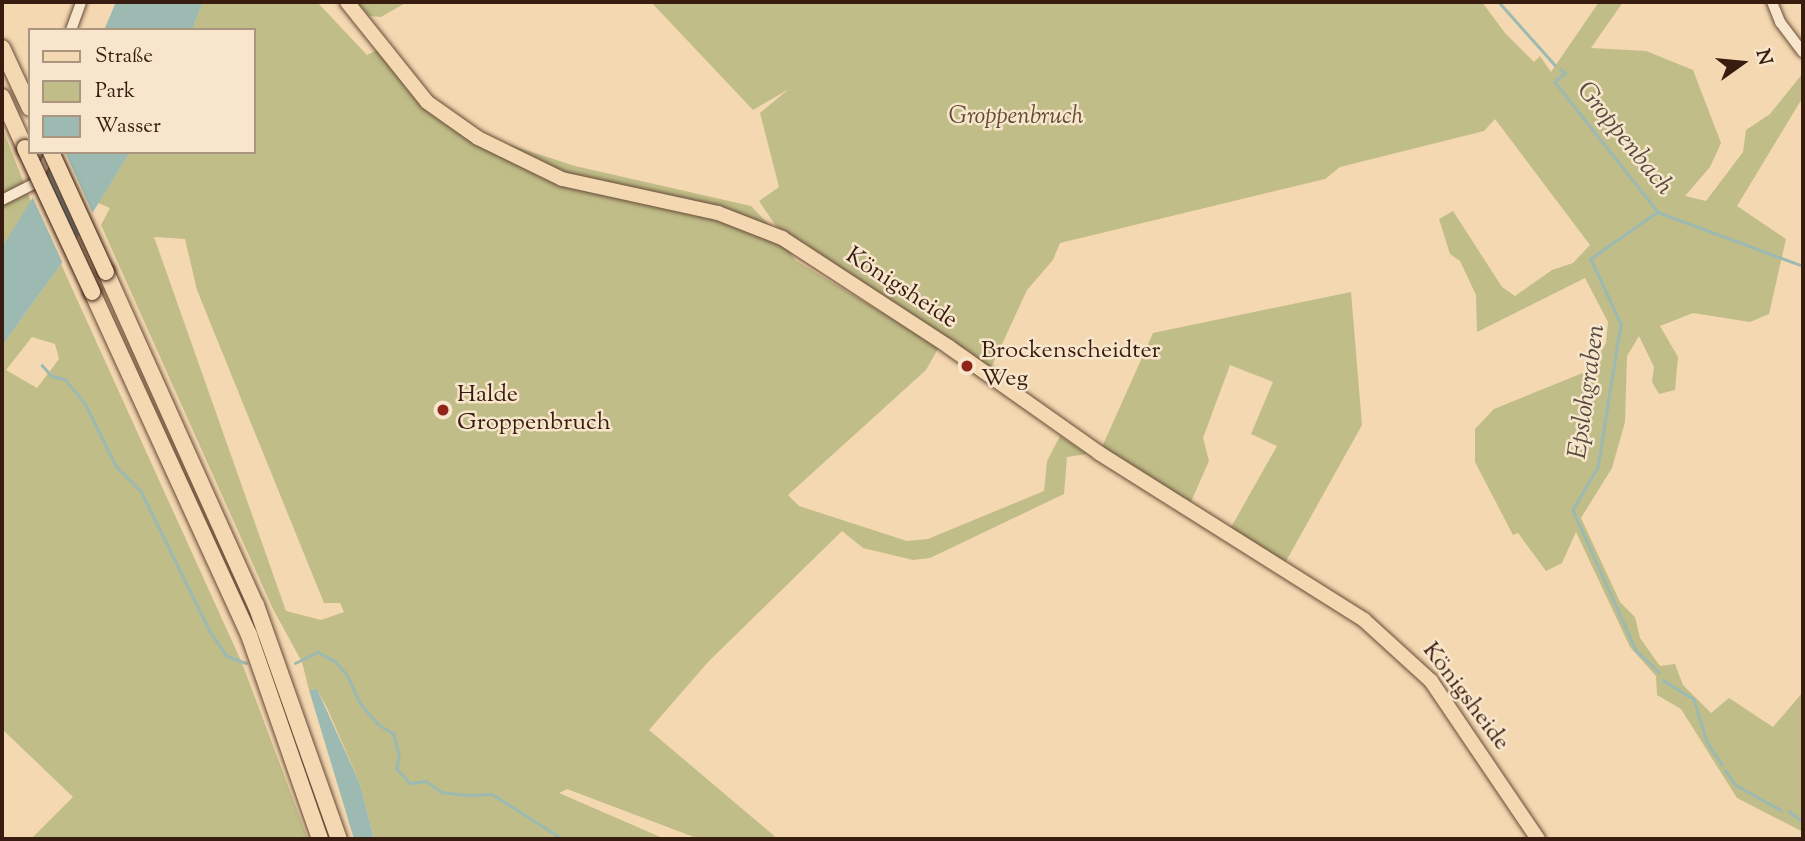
<!DOCTYPE html>
<html>
<head>
<meta charset="utf-8">
<style>
  body { margin:0 }
  #map { position:relative; width:1805px; height:841px; overflow:hidden; background:#f4d8b1; font-family:"Sorts Mill Goudy",serif }
  div>[style] { position:absolute }
  .green>* { inset:0; background:#c0bd88 }
  .water>* { inset:0; background:#9cb9b2 }
  .pier>* { inset:0; background:#f4d8b1 }
  .stream>* { height:2.5px; margin:-1.25px; padding:0 1.25px; transform-origin:1.25px; border-radius:1.25px; background:#9cb9b2 }
  .roads { filter:drop-shadow(0 0 2px #674b38) drop-shadow(0 0 2px #674b38) }
  .minor>* { height:10px; margin:-5px; padding:0 5px; transform-origin:5px; border-radius:5px; background:#f8e6cc }
  .major>* { height:14px; margin:-7px; padding:0 7px; transform-origin:7px; border-radius:7px; background:#f4d8b1 }
  .highway>* { height:16px; margin:-8px; padding:0 8px; transform-origin:8px; border-radius:8px; background:#f4d8b1 }
  .bridges { filter:drop-shadow(0 0 2px #381c0f) drop-shadow(0 0 2px #381c0f) }
  .highway-bridge>* { height:16px; margin:-8px; padding:0 8px; transform-origin:8px; border-radius:8px; background:#f4d8b1 }
  .dots>* { width:19px; height:19px; translate:-50% -50%; box-sizing:border-box; border:4px solid #f8e6cc; border-radius:50% }
  span { translate:-50% -50%; white-space:nowrap; text-align:center; line-height:1.15; -webkit-text-stroke:5px #f8e6cc; paint-order:stroke }
  .park-label { font-size:24px; color:#614c33; font-style:italic }
  .street-label { font-size:24px; color:#381c0f }
  .poi-label { font-size:24px; color:#381c0f }
  .left { translate:0 -50%; text-align:left }
  .water-label { font-size:26px; color:#564b40; font-style:italic }
  .frame { position:absolute; inset:0; border:4px solid #381c0f; pointer-events:none }
  .legend { position:absolute; left:28px; top:28px; width:228px; height:126px; box-sizing:border-box; background:#f8e6cc; border:2px solid #ab9580; margin:0; padding:9px 12px; list-style:none; font-size:21px; color:#381c0f }
  .legend li { display:flex; align-items:center; gap:14px; height:35px }
  .legend b { width:35px; border:2px solid #ab9580 }
  .north { position:absolute; left:1707px; top:28px; width:70px; height:70px; -webkit-text-stroke:5px #f8e6cc; paint-order:stroke; rotate:75deg; font-size:19px; font-weight:700; line-height:28px; text-align:center; color:#381c0f }
  .north::after { content:''; display:block; margin:auto; width:24px; height:32px; background:#381c0f; clip-path:polygon(50% 0,100% 100%,50% 72%,0 100%) }
</style>
</head>
<body>
<div id="map">
  <div class="green">
    <i style="clip-path:polygon(evenodd,203px 2px,317px 2px,367px 55px,379px 49px,405px 87px,445px 124px,575px 166px,751px 206px,782px 238px,795px 260px,939px 347px,926px 370px,788px 495px,799px 506px,907px 541px,928px 539px,1044px 491px,1047px 461px,1060px 436px,1087px 454px,1067px 457px,1064px 494px,930px 558px,913px 560px,863px 548px,842px 531px,709px 661px,649px 730px,778px 839px,699px 839px,567px 789px,559px 793px,665px 839px,374px 839px,360px 784px,328px 710px,317px 689px,309px 690px,302px 662px,273px 609px,101px 225px,110px 208px,98px 203px,130px 152px,254px 152px,254px 30px,192px 30px,203px 2px,154px 237px,185px 239px,197px 290px,324px 603px,340px 603px,344px 612px,321px 620px,286px 611px,154px 237px)"></i>
    <i style="clip-path:polygon(357px 2px,407px 2px,381px 17px,369px 16px)"></i>
    <i style="clip-path:polygon(651px 2px,1482px 2px,1505px 33px,1534px 62px,1540px 56px,1551px 72px,1599px 2px,1623px 2px,1591px 48px,1646px 51px,1693px 70px,1721px 143px,1710px 167px,1685px 196px,1706px 201px,1743px 152px,1746px 130px,1770px 114px,1803px 73px,1803px 97px,1737px 206px,1786px 239px,1769px 314px,1750px 322px,1693px 313px,1660px 326px,1678px 357px,1675px 390px,1659px 394px,1652px 382px,1654px 367px,1639px 336px,1627px 356px,1625px 422px,1612px 468px,1581px 518px,1620px 602px,1635px 617px,1640px 638px,1660px 666px,1675px 664px,1683px 685px,1711px 713px,1729px 698px,1773px 727px,1803px 692px,1803px 832px,1737px 798px,1681px 709px,1657px 695px,1656px 676px,1630px 647px,1576px 532px,1562px 563px,1546px 571px,1518px 533px,1513px 535px,1475px 462px,1475px 429px,1494px 409px,1590px 370px,1606px 343px,1608px 322px,1585px 278px,1477px 332px,1476px 295px,1460px 261px,1450px 254px,1439px 219px,1453px 211px,1502px 287px,1515px 296px,1552px 270px,1573px 263px,1590px 245px,1495px 119px,1484px 131px,1340px 167px,1325px 179px,1060px 243px,1053px 260px,1027px 290px,991px 368px,778px 229px,759px 201px,779px 187px,760px 113px,789px 89px,753px 110px)"></i>
    <i style="clip-path:polygon(2px 127px,32px 204px,2px 247px,3px 186px)"></i>
    <i style="clip-path:polygon(evenodd,61px 264px,242px 663px,308px 839px,31px 839px,73px 797px,2px 729px,2px 346px,61px 264px,32px 337px,55px 344px,59px 359px,37px 388px,6px 370px,32px 337px)"></i>
    <i style="clip-path:polygon(1351px 292px,1362px 425px,1285px 563px,1229px 531px,1277px 446px,1251px 434px,1273px 382px,1230px 365px,1203px 438px,1209px 461px,1190px 504px,1102px 447px,1153px 333px)"></i>
  </div>
  <div class="water">
    <i style="clip-path:polygon(116px 2px,203px 2px,192px 30px,104px 30px)"></i>
    <i style="clip-path:polygon(61px 152px,130px 152px,61px 264px,2px 346px,2px 247px)"></i>
    <i style="clip-path:polygon(317px 689px,360px 784px,374px 839px,354px 839px,309px 690px)"></i>
  </div>
  <div class="pier">
    <i style="clip-path:polygon(57px 152px,65px 152px,94px 216px,81px 238px,48px 168px)"></i>
    <i style="clip-path:polygon(45px 173px,78px 243px,64px 266px,32px 196px)"></i>
  </div>
  <div class="stream">
    <i style="left:1499px;top:2px;width:84px;rotate:48.4deg"></i>
    <i style="left:1561px;top:69px;width:6px;rotate:45deg"></i>
    <i style="left:1565px;top:73px;width:13px;rotate:138deg"></i>
    <i style="left:1555px;top:82px;width:166px;rotate:51.6deg"></i>
    <i style="left:1658px;top:212px;width:155px;rotate:20.4deg"></i>
    <i style="left:1658px;top:212px;width:82px;rotate:145deg"></i>
    <i style="left:1591px;top:259px;width:72px;rotate:65.2deg"></i>
    <i style="left:1621px;top:324px;width:145px;rotate:99.1deg"></i>
    <i style="left:1598px;top:467px;width:50px;rotate:120.2deg"></i>
    <i style="left:1573px;top:510px;width:154px;rotate:65.8deg"></i>
    <i style="left:1636px;top:650px;width:32px;rotate:44deg"></i>
    <i style="left:42px;top:365px;width:15px;rotate:48deg"></i>
    <i style="left:52px;top:376px;width:13px;rotate:13deg"></i>
    <i style="left:65px;top:379px;width:33px;rotate:51deg"></i>
    <i style="left:86px;top:405px;width:68px;rotate:63.8deg"></i>
    <i style="left:116px;top:466px;width:35px;rotate:45deg"></i>
    <i style="left:141px;top:491px;width:156px;rotate:63.8deg"></i>
    <i style="left:210px;top:631px;width:30px;rotate:56deg"></i>
    <i style="left:227px;top:656px;width:20px;rotate:20deg"></i>
    <i style="left:295px;top:663px;width:25px;rotate:-26deg"></i>
    <i style="left:318px;top:652px;width:19px;rotate:28deg"></i>
    <i style="left:335px;top:661px;width:20px;rotate:49deg"></i>
    <i style="left:348px;top:676px;width:30px;rotate:66deg"></i>
    <i style="left:360px;top:703px;width:28px;rotate:49deg"></i>
    <i style="left:378px;top:724px;width:19px;rotate:32deg"></i>
    <i style="left:394px;top:734px;width:23px;rotate:77deg"></i>
    <i style="left:399px;top:756px;width:13px;rotate:99deg"></i>
    <i style="left:397px;top:769px;width:19px;rotate:47deg"></i>
    <i style="left:410px;top:783px;width:16px;rotate:-7deg"></i>
    <i style="left:426px;top:781px;width:19px;rotate:35deg"></i>
    <i style="left:442px;top:792px;width:24px;rotate:7deg"></i>
    <i style="left:466px;top:795px;width:26px;rotate:-2deg"></i>
    <i style="left:492px;top:794px;width:84px;rotate:32.4deg"></i>
    <i style="left:1663px;top:680px;width:36px;rotate:32deg"></i>
    <i style="left:1694px;top:699px;width:45px;rotate:73.2deg"></i>
    <i style="left:1707px;top:742px;width:27px;rotate:56deg"></i>
    <i style="left:1725px;top:770px;width:19px;rotate:54deg"></i>
    <i style="left:1736px;top:785px;width:51px;rotate:29.1deg"></i>
    <i style="left:1789px;top:811px;width:18px;rotate:38deg"></i>
  </div>
  <div class="roads">
    <div class="minor">
      <i style="left:1772px;top:2px;width:22px;rotate:68deg"></i>
      <i style="left:1780px;top:22px;width:38px;rotate:53deg"></i>
      <i style="left:71px;top:30px;width:30px;rotate:-70deg"></i>
      <i style="left:2px;top:200px;width:37px;rotate:-27deg"></i>
      <i style="left:35px;top:183px;width:35px;rotate:-63deg"></i>
    </div>
    <div class="major">
      <i style="left:347px;top:2px;width:128px;rotate:51.3deg"></i>
      <i style="left:427px;top:102px;width:62px;rotate:35.2deg"></i>
      <i style="left:478px;top:138px;width:93px;rotate:26deg"></i>
      <i style="left:562px;top:179px;width:160px;rotate:12.3deg"></i>
      <i style="left:718px;top:213px;width:69px;rotate:21.3deg"></i>
      <i style="left:782px;top:238px;width:199px;rotate:33.1deg"></i>
      <i style="left:949px;top:347px;width:184px;rotate:35.2deg"></i>
      <i style="left:1099px;top:453px;width:313px;rotate:32.2deg"></i>
      <i style="left:1364px;top:620px;width:91px;rotate:42.3deg"></i>
      <i style="left:1431px;top:681px;width:191px;rotate:55.9deg"></i>
    </div>
    <div class="highway">
      <i style="left:2px;top:48px;width:66px;rotate:65deg"></i>
      <i style="left:2px;top:97px;width:56px;rotate:65.7deg"></i>
      <i style="left:106px;top:272px;width:365px;rotate:65.8deg"></i>
      <i style="left:256px;top:605px;width:248px;rotate:70.5deg"></i>
      <i style="left:92px;top:292px;width:377px;rotate:65.4deg"></i>
      <i style="left:249px;top:635px;width:216px;rotate:70.8deg"></i>
    </div>
  </div>
  <div class="bridges">
    <div class="highway-bridge">
      <i style="left:25px;top:148px;width:159px;rotate:65deg"></i>
      <i style="left:51px;top:152px;width:132px;rotate:65.4deg"></i>
    </div>
  </div>
  <div class="dots">
    <i style="left:967px;top:366px;background:#8f2418"></i>
    <i style="left:443px;top:410px;background:#8f2418"></i>
  </div>
  <div class="park-label">
    <span style="left:1016px;top:118px">Groppenbruch</span>
  </div>
  <div class="street-label">
    <span style="left:901px;top:289px;rotate:33deg">Königsheide</span>
    <span style="left:1465px;top:697px;rotate:53deg">Königsheide</span>
  </div>
  <div class="poi-label">
    <span class="left" style="left:981px;top:366px">Brockenscheidter<br>Weg</span>
    <span class="left" style="left:457px;top:410px">Halde<br>Groppenbruch</span>
  </div>
  <div class="water-label">
    <span style="left:1624px;top:139px;rotate:51deg">Groppenbach</span>
    <span style="left:1588px;top:392px;rotate:-82deg">Epslohgraben</span>
  </div>
  <div class="frame"></div>
  <ul class="legend">
  <li><b style="height:9px;background:#f4d8b1"></b>Straße</li>
  <li><b style="height:19px;background:#c0bd88"></b>Park</li>
  <li><b style="height:19px;background:#9cb9b2"></b>Wasser</li>
  </ul>
  <div class="north">N</div>
</div>
</body>
</html>
